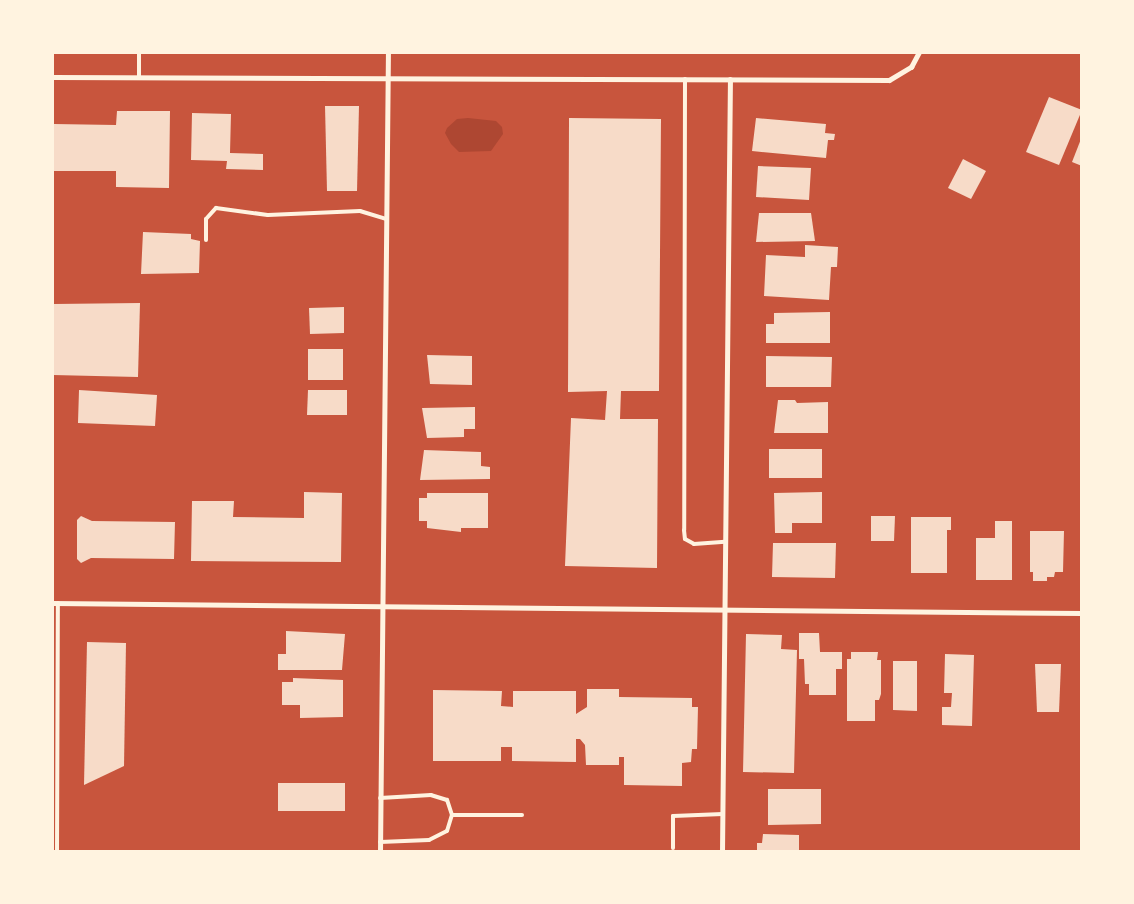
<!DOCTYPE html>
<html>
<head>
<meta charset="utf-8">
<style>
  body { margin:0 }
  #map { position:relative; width:1134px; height:904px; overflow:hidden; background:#c8553d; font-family:"Asap Condensed",sans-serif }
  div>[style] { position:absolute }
  .green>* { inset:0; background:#ae4732 }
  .building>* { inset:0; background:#f7dbc8 }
  .service>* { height:4px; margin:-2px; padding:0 2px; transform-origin:2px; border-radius:2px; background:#fff3e0 }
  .minor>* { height:5px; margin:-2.5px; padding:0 2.5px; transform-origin:2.5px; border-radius:2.5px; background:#fff3e0 }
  span { translate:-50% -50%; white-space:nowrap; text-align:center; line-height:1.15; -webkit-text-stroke:5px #fff3e0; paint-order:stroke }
  .frame { position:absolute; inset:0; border:54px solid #fff3e0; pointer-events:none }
</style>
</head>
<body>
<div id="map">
  <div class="green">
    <i style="clip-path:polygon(468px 118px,496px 121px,502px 127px,503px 134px,491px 151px,459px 152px,451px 144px,445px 133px,447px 128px,457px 119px)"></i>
  </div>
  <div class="building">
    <i style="clip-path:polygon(1049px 97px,1082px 110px,1059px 165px,1026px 152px)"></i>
    <i style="clip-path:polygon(325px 106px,359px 106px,357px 191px,327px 191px)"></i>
    <i style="clip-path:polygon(117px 111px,170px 111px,169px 188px,116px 187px,116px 171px,54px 171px,54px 124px,116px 125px)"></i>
    <i style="clip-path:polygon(192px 113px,231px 114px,230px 153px,263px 154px,263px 170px,226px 169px,227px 161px,191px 160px)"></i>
    <i style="clip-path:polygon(569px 118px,661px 119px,659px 391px,621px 391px,620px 419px,658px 419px,657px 568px,565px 566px,571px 418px,605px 420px,607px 391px,568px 392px)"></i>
    <i style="clip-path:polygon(756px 118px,826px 124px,825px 133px,835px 134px,834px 140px,828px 140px,826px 158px,752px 151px)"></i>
    <i style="clip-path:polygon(1081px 139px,1082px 139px,1082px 166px,1072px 162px)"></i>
    <i style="clip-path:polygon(963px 159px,986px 171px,971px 199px,948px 188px)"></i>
    <i style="clip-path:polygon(758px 166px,811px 168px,809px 200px,756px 197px)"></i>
    <i style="clip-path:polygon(759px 213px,811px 213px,815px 241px,756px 242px)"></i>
    <i style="clip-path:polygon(143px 232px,191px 234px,191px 239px,200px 241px,199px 273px,141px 274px)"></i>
    <i style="clip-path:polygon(805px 245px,838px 247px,837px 267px,831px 267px,829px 300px,764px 296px,766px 255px,805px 257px)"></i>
    <i style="clip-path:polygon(140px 303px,138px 377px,53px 375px,54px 304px)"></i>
    <i style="clip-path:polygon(344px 307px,344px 333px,310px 334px,309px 308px)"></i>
    <i style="clip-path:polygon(830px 312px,830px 343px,766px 343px,766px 324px,774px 324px,774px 313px)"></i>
    <i style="clip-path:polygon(308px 349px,343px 349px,343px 380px,308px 380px)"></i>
    <i style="clip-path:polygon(427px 355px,472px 356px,472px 385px,430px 384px)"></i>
    <i style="clip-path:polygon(766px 356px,832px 357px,831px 387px,766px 387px)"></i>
    <i style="clip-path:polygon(79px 390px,157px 395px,155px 426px,78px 423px)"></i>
    <i style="clip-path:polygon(308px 390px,347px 390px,347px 415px,307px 415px)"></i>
    <i style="clip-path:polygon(778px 400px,795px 400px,797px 403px,828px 402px,828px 433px,774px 433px)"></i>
    <i style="clip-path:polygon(475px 407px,475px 429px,464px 429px,464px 437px,427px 438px,422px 408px)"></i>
    <i style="clip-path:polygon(769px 449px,822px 449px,822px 478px,769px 478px)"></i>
    <i style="clip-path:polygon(424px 450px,481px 452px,481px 466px,490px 467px,490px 479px,420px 480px)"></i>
    <i style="clip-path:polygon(304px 492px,342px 493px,341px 562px,191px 561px,192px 501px,234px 501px,233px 517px,304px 518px)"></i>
    <i style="clip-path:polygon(822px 492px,822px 523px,792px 523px,792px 533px,775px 533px,774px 493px)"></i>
    <i style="clip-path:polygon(427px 493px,488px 493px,488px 528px,461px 528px,461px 532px,427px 528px,427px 521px,419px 521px,419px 498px,427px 498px)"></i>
    <i style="clip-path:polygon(81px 516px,92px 521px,175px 522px,174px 559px,91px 558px,81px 563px,77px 559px,77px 520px)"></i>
    <i style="clip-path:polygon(871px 516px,895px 516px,894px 541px,871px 541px)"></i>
    <i style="clip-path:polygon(911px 517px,951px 517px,951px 530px,947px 530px,947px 573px,911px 573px)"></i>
    <i style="clip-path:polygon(995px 521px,1012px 521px,1012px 580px,976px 580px,976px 538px,995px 538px)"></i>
    <i style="clip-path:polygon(1030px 531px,1064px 531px,1063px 572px,1055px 572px,1054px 577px,1047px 577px,1047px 581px,1033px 581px,1033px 572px,1030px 572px)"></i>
    <i style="clip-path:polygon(773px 543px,836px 543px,835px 578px,772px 577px)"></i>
    <i style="clip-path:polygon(286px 631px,345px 634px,342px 670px,278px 670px,278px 654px,286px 654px)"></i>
    <i style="clip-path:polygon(799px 633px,819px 633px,820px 652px,842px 652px,842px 669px,836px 669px,836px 695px,809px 695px,809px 684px,805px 684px,804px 659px,799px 659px)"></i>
    <i style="clip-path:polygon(746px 634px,782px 635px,781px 649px,797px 650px,794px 773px,743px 772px)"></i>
    <i style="clip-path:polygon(87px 642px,126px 643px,124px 766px,84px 785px)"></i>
    <i style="clip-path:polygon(851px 652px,878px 652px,877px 660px,881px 660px,881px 694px,879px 700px,875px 700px,875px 721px,847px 721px,847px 659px,851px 659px)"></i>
    <i style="clip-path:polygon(945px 654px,974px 655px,972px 726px,942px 725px,942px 707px,951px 707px,952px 693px,944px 693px)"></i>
    <i style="clip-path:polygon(893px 661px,917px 661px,917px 711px,893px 710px)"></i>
    <i style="clip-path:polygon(1035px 664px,1061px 664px,1059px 712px,1037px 712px)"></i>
    <i style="clip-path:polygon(293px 678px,343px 680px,343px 717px,300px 718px,300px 705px,282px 705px,282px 682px,293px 682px)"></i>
    <i style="clip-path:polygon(587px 689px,619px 689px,619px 697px,692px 698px,692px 707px,698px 707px,697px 749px,692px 749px,691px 762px,682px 763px,682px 786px,624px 785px,624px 757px,619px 757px,619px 765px,586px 765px,585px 745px,580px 739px,576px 739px,576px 762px,512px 761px,512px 747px,501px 747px,501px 761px,433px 761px,433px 690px,502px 691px,501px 706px,513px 707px,513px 691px,576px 691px,576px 714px,587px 707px)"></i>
    <i style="clip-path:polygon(278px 783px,345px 783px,345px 811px,278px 811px)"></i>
    <i style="clip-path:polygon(768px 789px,821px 789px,821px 824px,768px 825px)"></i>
    <i style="clip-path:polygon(763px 834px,799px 835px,799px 852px,757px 852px,757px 843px,762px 843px)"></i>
  </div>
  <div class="service">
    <i style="left:139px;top:52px;width:26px;rotate:90deg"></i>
    <i style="left:685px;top:79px;width:451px;rotate:90.1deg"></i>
    <i style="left:684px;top:530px;width:9px;rotate:84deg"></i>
    <i style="left:685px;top:539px;width:10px;rotate:29deg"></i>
    <i style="left:694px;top:544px;width:31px;rotate:-4deg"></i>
    <i style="left:206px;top:240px;width:21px;rotate:-90deg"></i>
    <i style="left:206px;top:219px;width:15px;rotate:-48deg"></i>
    <i style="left:216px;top:208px;width:52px;rotate:7.7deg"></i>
    <i style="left:268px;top:215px;width:92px;rotate:-2.5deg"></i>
    <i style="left:360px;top:211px;width:27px;rotate:17deg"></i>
    <i style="left:452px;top:815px;width:70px"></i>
    <i style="left:380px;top:842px;width:49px;rotate:-2.3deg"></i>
    <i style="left:429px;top:840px;width:20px;rotate:-27deg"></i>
    <i style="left:447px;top:831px;width:17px;rotate:-73deg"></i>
    <i style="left:452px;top:815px;width:16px;rotate:-108deg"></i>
    <i style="left:447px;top:800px;width:17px;rotate:-163deg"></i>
    <i style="left:431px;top:795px;width:51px;rotate:176.6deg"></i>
    <i style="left:673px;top:848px;width:32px;rotate:-90deg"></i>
    <i style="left:673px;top:816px;width:50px;rotate:-2.3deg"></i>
    <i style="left:57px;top:852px;width:249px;rotate:-89.8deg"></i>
  </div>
  <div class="minor">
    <i style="left:52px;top:77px;width:837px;rotate:0.21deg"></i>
    <i style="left:889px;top:80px;width:26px;rotate:-31deg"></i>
    <i style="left:911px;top:67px;width:17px;rotate:-62deg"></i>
    <i style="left:52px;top:603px;width:1030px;rotate:0.56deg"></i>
    <i style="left:380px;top:852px;width:800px;rotate:-89.43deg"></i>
    <i style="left:722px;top:852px;width:773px;rotate:-89.41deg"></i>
  </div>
  <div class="frame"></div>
</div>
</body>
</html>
